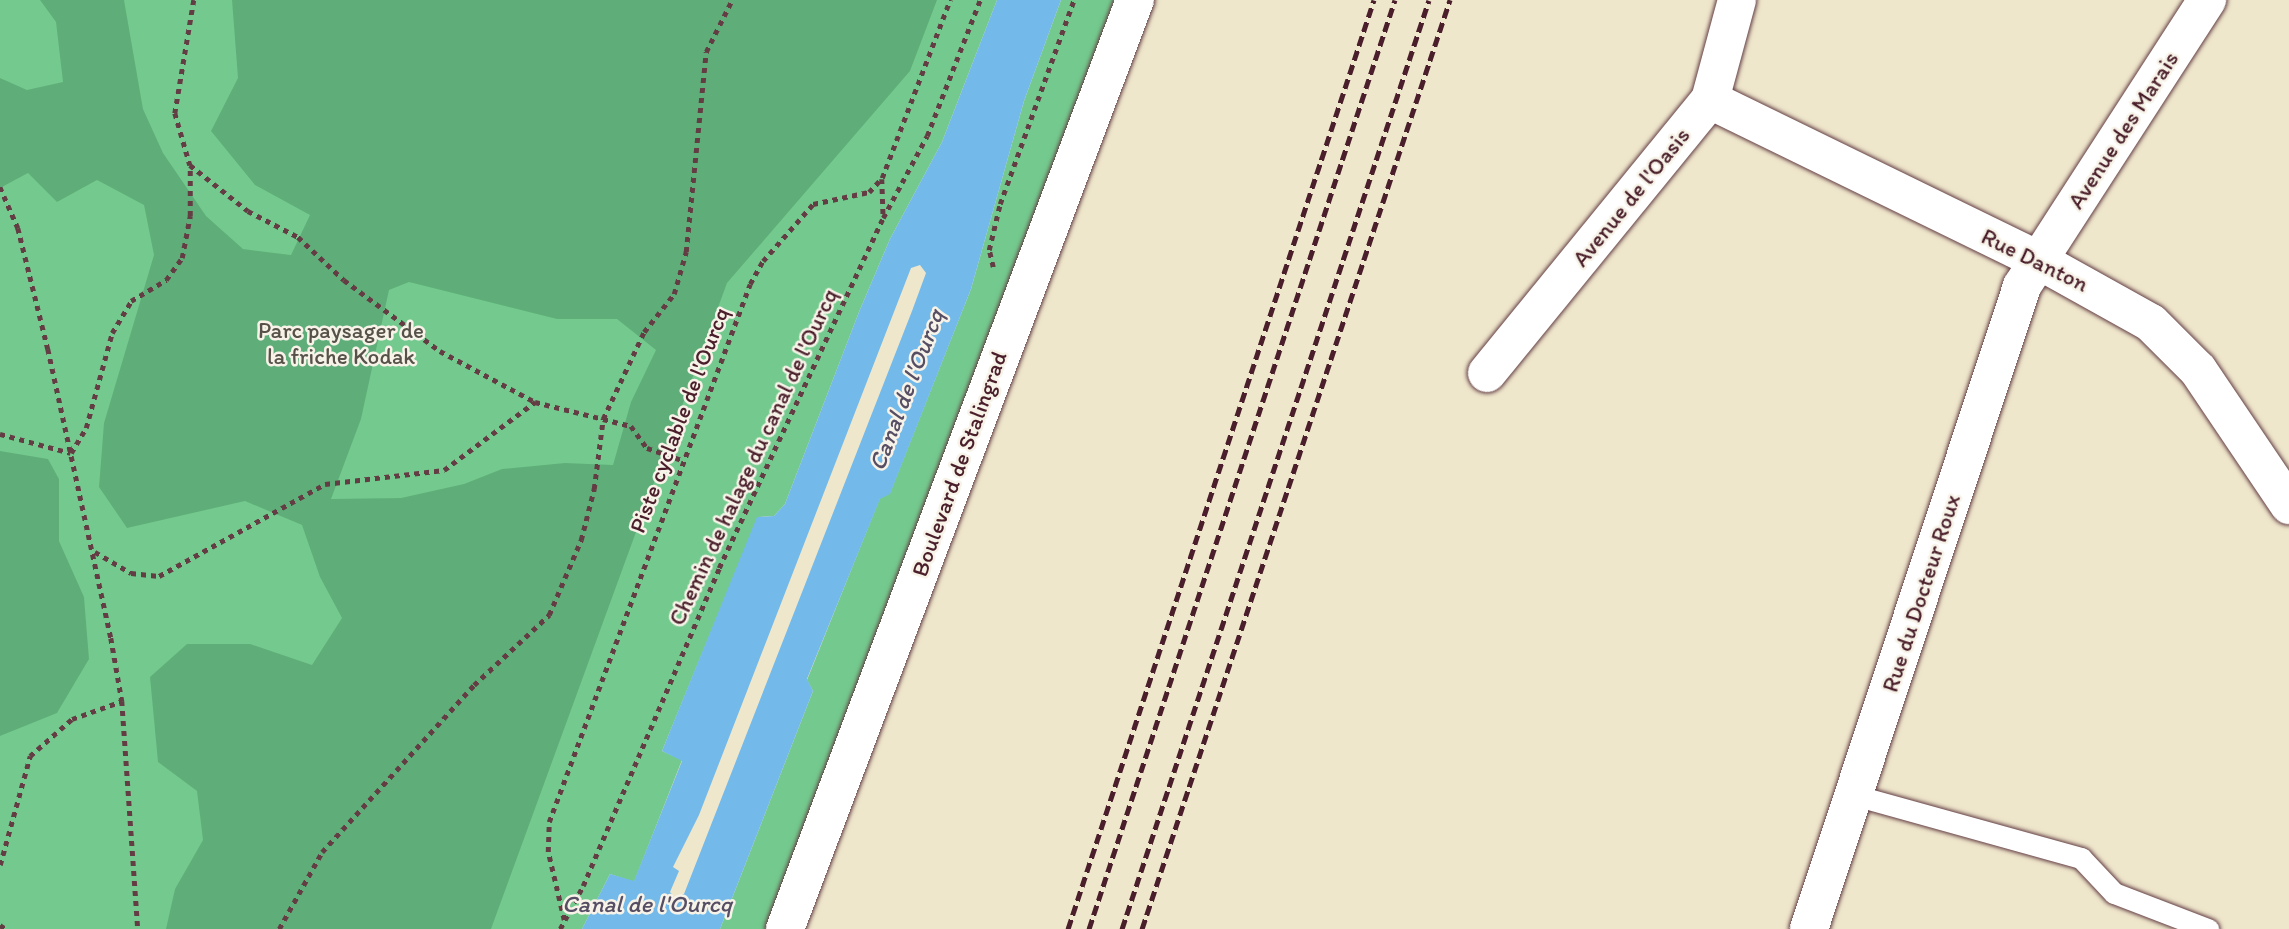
<!DOCTYPE html>
<html>
<head>
<meta charset="utf-8">
<style>
  body { margin:0 }
  #map { position:relative; width:2289px; height:929px; overflow:hidden; background:#efe7cc; font-family:Itim,sans-serif }
  div>[style] { position:absolute }
  .green>* { inset:0; background:#74ca8e }
  .forest>* { inset:0; background:#5fae79 }
  .water>* { inset:0; background:#73baea }
  .path>* { height:4.5px; margin-top:-2.25px; transform-origin:0; background:repeating-linear-gradient(90deg,#633d43 0 5px,transparent 0 10px) }
  .roads { filter:drop-shadow(0 0 2px #633d43) drop-shadow(0 0 2px #633d43) }
  .service>* { height:21px; margin:-10.5px; padding:0 10.5px; transform-origin:10.5px; border-radius:10.5px; background:#fff }
  .minor>* { height:38px; margin:-19px; padding:0 19px; transform-origin:19px; border-radius:19px; background:#fff }
  .rail>* { height:5px; margin-top:-2.5px; transform-origin:0; background:repeating-linear-gradient(90deg,#4a1f2b 0 10px,transparent 0 15px) }
  span { translate:-50% -50%; white-space:nowrap; text-align:center; line-height:1.15; -webkit-text-stroke:5px #f7f3e8; paint-order:stroke }
  .street-label { font-size:23px; color:#4a1f2b }
  .park-label { font-size:23px; color:#575249 }
  .water-label { font-size:24px; color:#564e64; font-style:italic }
</style>
</head>
<body>
<div id="map">
  <div class="green">
    <i style="clip-path:polygon(0 0,997px 0,942px 142px,890px 239px,859px 312px,785px 504px,774px 516px,758px 517px,662px 751px,682px 760px,634px 882px,610px 874px,582px 929px,0 929px)"></i>
    <i style="clip-path:polygon(1061px 0,1114px 0,1010px 294px,770px 929px,720px 929px,813px 691px,807px 680px,880px 498px,890px 493px,971px 289px,1024px 101px)"></i>
  </div>
  <div class="forest">
    <i style="clip-path:polygon(evenodd,40px 0,124px 0,143px 109px,163px 153px,206px 216px,243px 249px,291px 255px,310px 215px,255px 185px,211px 131px,238px 78px,232px 0,937px 0,910px 71px,727px 283px,491px 929px,166px 929px,175px 889px,203px 840px,197px 791px,158px 762px,150px 677px,187px 644px,250px 644px,312px 665px,342px 618px,320px 577px,302px 525px,245px 501px,127px 528px,99px 487px,104px 423px,154px 255px,144px 205px,97px 180px,57px 202px,28px 173px,0 188px,0 78px,27px 90px,63px 82px,56px 22px,40px 0,409px 282px,557px 319px,617px 319px,656px 350px,631px 402px,613px 465px,565px 463px,502px 469px,464px 484px,401px 498px,331px 499px,361px 419px,389px 290px,409px 282px)"></i>
    <i style="clip-path:polygon(0 451px,48px 459px,59px 479px,59px 541px,84px 597px,89px 659px,57px 713px,0 736px)"></i>
  </div>
  <div class="water">
    <i style="clip-path:polygon(evenodd,997px 0,1061px 0,1024px 101px,971px 289px,890px 494px,880px 499px,807px 679px,813px 691px,720px 929px,582px 929px,610px 874px,634px 881px,682px 761px,662px 751px,757px 517px,774px 516px,785px 504px,859px 312px,890px 239px,942px 142px,997px 0,920px 265px,926px 273px,912px 311px,684px 894px,675px 898px,670px 892px,679px 871px,673px 867px,699px 815px,911px 268px,920px 265px)"></i>
  </div>
  <div class="path">
    <i style="left:194px;top:0;width:115px;rotate:99.5deg"></i>
    <i style="left:175px;top:113px;width:54px;rotate:73.9deg"></i>
    <i style="left:190px;top:165px;width:74px;rotate:38.4deg"></i>
    <i style="left:248px;top:211px;width:56px;rotate:27.5deg"></i>
    <i style="left:298px;top:237px;width:63px;rotate:43.1deg"></i>
    <i style="left:344px;top:280px;width:119px;rotate:36.5deg"></i>
    <i style="left:440px;top:351px;width:108px;rotate:28.2deg"></i>
    <i style="left:882px;top:179px;width:37px;rotate:88deg"></i>
    <i style="left:0;top:187px;width:45px;rotate:66.3deg"></i>
    <i style="left:18px;top:228px;width:125px;rotate:76.1deg"></i>
    <i style="left:48px;top:349px;width:296px;rotate:77.7deg"></i>
    <i style="left:111px;top:638px;width:64px;rotate:80.1deg"></i>
    <i style="left:122px;top:701px;width:229px;rotate:86deg"></i>
    <i style="left:993px;top:267px;width:17px;rotate:-103deg"></i>
    <i style="left:989px;top:250px;width:47px;rotate:-76.6deg"></i>
    <i style="left:1000px;top:204px;width:217px;rotate:-70.1deg"></i>
    <i style="left:0;top:434px;width:73px;rotate:15deg"></i>
    <i style="left:71px;top:453px;width:29px;rotate:-59deg"></i>
    <i style="left:86px;top:428px;width:98px;rotate:-74.7deg"></i>
    <i style="left:112px;top:333px;width:37px;rotate:-59deg"></i>
    <i style="left:131px;top:301px;width:41px;rotate:-31deg"></i>
    <i style="left:166px;top:280px;width:27px;rotate:-54deg"></i>
    <i style="left:182px;top:258px;width:43px;rotate:-79.2deg"></i>
    <i style="left:190px;top:216px;width:51px;rotate:-90deg"></i>
    <i style="left:95px;top:552px;width:42px;rotate:30.3deg"></i>
    <i style="left:131px;top:573px;width:28px;rotate:6deg"></i>
    <i style="left:159px;top:576px;width:190px;rotate:-29deg"></i>
    <i style="left:325px;top:484px;width:120px;rotate:-6.7deg"></i>
    <i style="left:444px;top:470px;width:114px;rotate:-36.8deg"></i>
    <i style="left:535px;top:402px;width:70px;rotate:14deg"></i>
    <i style="left:603px;top:419px;width:96px;rotate:-64.8deg"></i>
    <i style="left:644px;top:332px;width:48px;rotate:-51.7deg"></i>
    <i style="left:674px;top:294px;width:44px;rotate:-74.1deg"></i>
    <i style="left:686px;top:252px;width:201px;rotate:-84.3deg"></i>
    <i style="left:706px;top:52px;width:58px;rotate:-63.4deg"></i>
    <i style="left:0;top:865px;width:113px;rotate:-74.6deg"></i>
    <i style="left:30px;top:756px;width:56px;rotate:-41.4deg"></i>
    <i style="left:72px;top:719px;width:53px;rotate:-19.8deg"></i>
    <i style="left:564px;top:920px;width:70px;rotate:-103.2deg"></i>
    <i style="left:548px;top:852px;width:30px;rotate:-88deg"></i>
    <i style="left:549px;top:822px;width:574px;rotate:-69.51deg"></i>
    <i style="left:750px;top:284px;width:26px;rotate:-61deg"></i>
    <i style="left:763px;top:261px;width:76px;rotate:-48.7deg"></i>
    <i style="left:813px;top:204px;width:57px;rotate:-12.1deg"></i>
    <i style="left:869px;top:192px;width:19px;rotate:-47deg"></i>
    <i style="left:882px;top:178px;width:191px;rotate:-69.1deg"></i>
    <i style="left:0;top:925px;width:7px;rotate:34deg"></i>
    <i style="left:279px;top:929px;width:88px;rotate:-60.8deg"></i>
    <i style="left:322px;top:852px;width:226px;rotate:-47.7deg"></i>
    <i style="left:474px;top:685px;width:103px;rotate:-43deg"></i>
    <i style="left:549px;top:615px;width:82px;rotate:-66.9deg"></i>
    <i style="left:581px;top:540px;width:53px;rotate:-75.7deg"></i>
    <i style="left:594px;top:489px;width:71px;rotate:-82.7deg"></i>
    <i style="left:603px;top:419px;width:29px;rotate:14deg"></i>
    <i style="left:631px;top:426px;width:27px;rotate:54deg"></i>
    <i style="left:647px;top:448px;width:37px;rotate:19deg"></i>
    <i style="left:560px;top:929px;width:49px;rotate:-61.9deg"></i>
    <i style="left:583px;top:886px;width:346px;rotate:-66.8deg"></i>
    <i style="left:719px;top:568px;width:387px;rotate:-64.9deg"></i>
    <i style="left:883px;top:218px;width:93px;rotate:-61.8deg"></i>
    <i style="left:927px;top:136px;width:146px;rotate:-68.7deg"></i>
  </div>
  <div class="roads">
    <div class="service">
      <i style="left:1854px;top:795px;width:236px;rotate:15.5deg"></i>
      <i style="left:2081px;top:858px;width:48px;rotate:46.7deg"></i>
      <i style="left:2114px;top:893px;width:101px;rotate:21deg"></i>
    </div>
    <div class="minor">
      <i style="left:1710px;top:100px;width:365px;rotate:26deg"></i>
      <i style="left:2038px;top:260px;width:129px;rotate:29.1deg"></i>
      <i style="left:2151px;top:323px;width:66px;rotate:45deg"></i>
      <i style="left:2198px;top:370px;width:163px;rotate:56deg"></i>
      <i style="left:1487px;top:373px;width:353px;rotate:-50.8deg"></i>
      <i style="left:1710px;top:100px;width:104px;rotate:-74.9deg"></i>
      <i style="left:785px;top:929px;width:993px;rotate:-69.36deg"></i>
      <i style="left:1809px;top:929px;width:677px;rotate:-71.67deg"></i>
      <i style="left:2022px;top:286px;width:341px;rotate:-57.1deg"></i>
    </div>
  </div>
  <div class="rail">
    <i style="left:1068px;top:929px;width:978px;rotate:-71.77deg"></i>
    <i style="left:1089px;top:929px;width:978px;rotate:-71.77deg"></i>
    <i style="left:1122px;top:929px;width:978px;rotate:-71.71deg"></i>
    <i style="left:1142px;top:929px;width:979px;rotate:-71.66deg"></i>
  </div>
  <div class="street-label">
    <span style="left:2123px;top:130px;rotate:-57deg">Avenue des Marais</span>
    <span style="left:1631px;top:197px;rotate:-51deg">Avenue de l'Oasis</span>
    <span style="left:2035px;top:260px;rotate:26deg">Rue Danton</span>
    <span style="left:679px;top:420px;rotate:-69deg">Piste cyclable de l'Ourcq</span>
    <span style="left:753px;top:457px;rotate:-65deg">Chemin de halage du canal de l'Ourcq</span>
    <span style="left:959px;top:464px;rotate:-70deg">Boulevard de Stalingrad</span>
    <span style="left:1921px;top:593px;rotate:-72deg">Rue du Docteur Roux</span>
  </div>
  <div class="park-label">
    <span style="left:341px;top:343px">Parc paysager de<br>la friche Kodak</span>
  </div>
  <div class="water-label">
    <span style="left:906px;top:390px;rotate:-69deg">Canal de l'Ourcq</span>
    <span style="left:647px;top:904px">Canal de l'Ourcq</span>
  </div>
</div>
</body>
</html>
